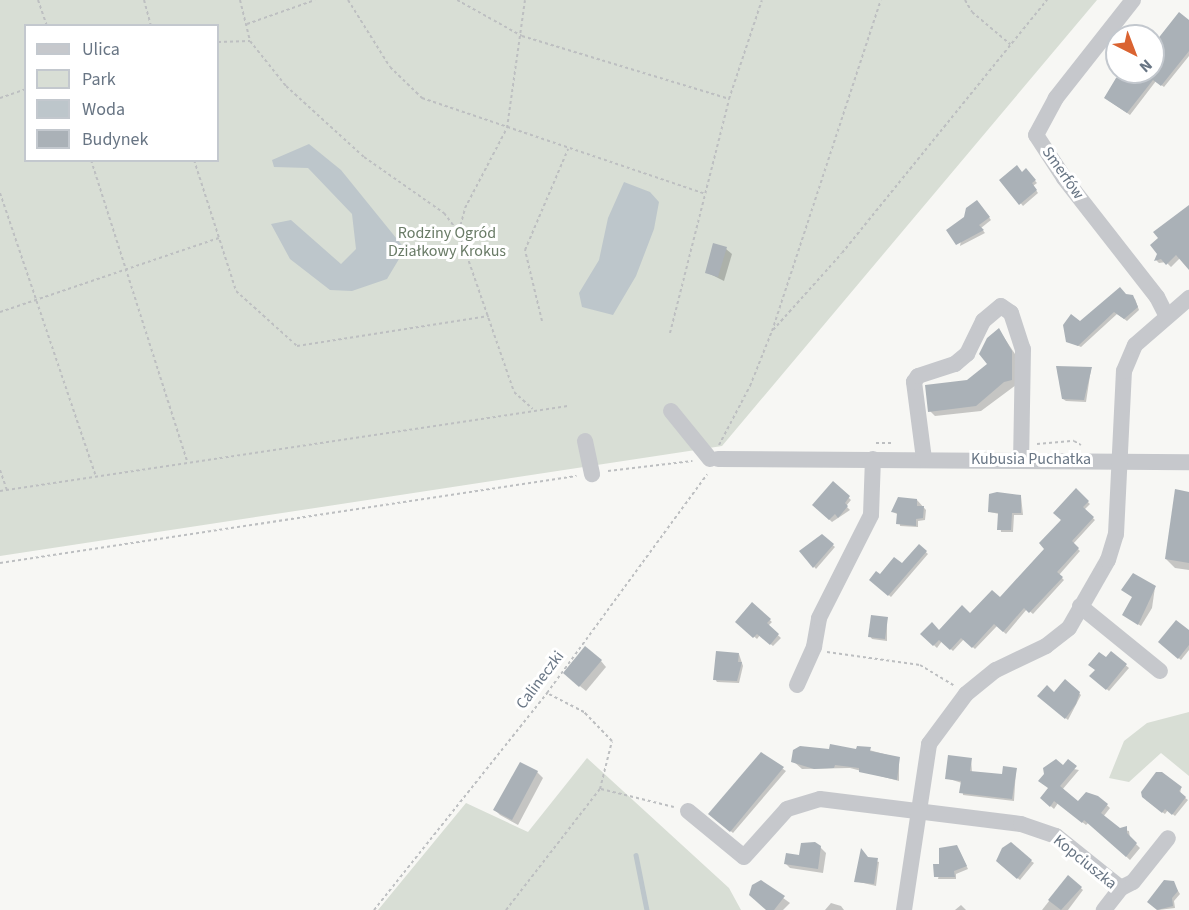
<!DOCTYPE html>
<html>
<head>
<meta charset="utf-8">
<style>
  body { margin:0 }
  #map { position:relative; width:1189px; height:910px; overflow:hidden; background:#f7f7f4; font-family:"Source Sans 3",sans-serif }
  div>[style] { position:absolute }
  .green>* { inset:0; background:#d8ded5 }
  .water>* { inset:0; background:#bdc6cb }
  .shadow>* { inset:0; background:#0003 }
  .stream>* { height:4.5px; margin:-2.25px; padding:0 2.25px; transform-origin:2.25px; border-radius:2.25px; background:#bdc6cb }
  .building>* { inset:0; background:#aab1b7 }
  .path>* { height:2px; margin-top:-1px; transform-origin:0; background:repeating-linear-gradient(90deg,#bdbfc1 0 3px,transparent 0 6px) }
  .minor>* { height:16px; margin:-8px; padding:0 8px; transform-origin:8px; border-radius:8px; background:#c6c8cc }
  span { translate:-50% -50%; white-space:nowrap; text-align:center; line-height:1.15; -webkit-text-stroke:6px #fff; paint-order:stroke }
  .street-label { font-size:16px; color:#687584 }
  .park-label { font-size:16px; color:#697b66 }
  .legend { position:absolute; left:24px; top:24px; width:195px; height:138px; box-sizing:border-box; background:#fff; border:2px solid #c3c8ce; margin:0; padding:8px 10px; list-style:none; font-size:18px; color:#687584 }
  .legend li { display:flex; align-items:center; gap:12px; height:30px }
  .legend b { width:30px; border:2px solid #c3c8ce }
  .north { position:absolute; left:1105px; top:24px; width:60px; height:60px; box-sizing:border-box; background:#fff; border:2px solid #c3c8ce; border-radius:50%; rotate:138deg; font-size:16px; font-weight:700; line-height:24px; text-align:center; color:#687584 }
  .north::after { content:''; display:block; margin:auto; width:21px; height:27px; background:#da6331; clip-path:polygon(50% 0,100% 100%,50% 72%,0 100%) }
</style>
</head>
<body>
<div id="map">
  <div class="green">
    <i style="clip-path:polygon(evenodd,0 0,1097px 0,722px 446px,0 556px,0 0,26px 26px,218px 26px,218px 160px,26px 160px,26px 26px)"></i>
    <i style="clip-path:polygon(1189px 712px,1189px 776px,1161px 753px,1129px 782px,1109px 778px,1124px 741px,1147px 723px)"></i>
    <i style="clip-path:polygon(587px 758px,729px 888px,741px 910px,378px 910px,466px 803px,528px 832px)"></i>
  </div>
  <div class="water">
    <i style="clip-path:polygon(309px 144px,341px 170px,405px 249px,387px 279px,352px 291px,330px 290px,290px 259px,271px 224px,291px 220px,341px 264px,356px 249px,352px 214px,308px 168px,274px 167px,272px 160px)"></i>
    <i style="clip-path:polygon(624px 182px,650px 192px,659px 202px,654px 229px,636px 276px,613px 315px,582px 307px,579px 293px,599px 260px,608px 218px)"></i>
  </div>
  <div class="shadow">
    <i style="clip-path:polygon(1189px 22px,1189px 56px,1164px 87px,1156px 81px,1130px 115px,1108px 100px,1132px 72px,1153px 72px,1153px 46px)"></i>
    <i style="clip-path:polygon(1028px 173px,1037px 183px,1033px 186px,1038px 193px,1023px 206px,1001px 180px)"></i>
    <i style="clip-path:polygon(979px 204px,991px 220px,981px 228px,985px 233px,960px 246px,965px 218px)"></i>
    <i style="clip-path:polygon(1189px 208px,1189px 267px,1180px 258px,1171px 267px,1166px 262px,1159px 263px,1156px 260px)"></i>
    <i style="clip-path:polygon(726px 249px,732px 254px,724px 281px,706px 272px)"></i>
    <i style="clip-path:polygon(1126px 296px,1135px 299px,1139px 310px,1127px 321px,1117px 314px,1081px 347px,1068px 341px)"></i>
    <i style="clip-path:polygon(999px 330px,1017px 357px,1016px 385px,981px 411px,935px 416px,930px 411px,989px 364px)"></i>
    <i style="clip-path:polygon(1091px 369px,1086px 402px,1066px 401px,1063px 399px)"></i>
    <i style="clip-path:polygon(833px 483px,851px 500px,846px 506px,850px 510px,832px 522px,814px 505px)"></i>
    <i style="clip-path:polygon(1076px 491px,1090px 504px,1084px 510px,1095px 520px,1073px 544px,1080px 551px,1059px 575px,1064px 580px,1033px 614px,1027px 609px,1006px 634px,997px 626px,975px 649px,964px 639px,953px 651px,942px 641px,937px 648px,922px 634px,939px 632px,1000px 599px,1046px 549px)"></i>
    <i style="clip-path:polygon(1189px 493px,1189px 570px,1175px 568px,1166px 559px)"></i>
    <i style="clip-path:polygon(1021px 496px,1023px 515px,1014px 515px,1013px 532px,1001px 532px,999px 514px,990px 512px)"></i>
    <i style="clip-path:polygon(917px 500px,926px 510px,925px 520px,918px 521px,918px 527px,900px 526px,899px 515px,893px 512px)"></i>
    <i style="clip-path:polygon(822px 536px,835px 547px,816px 569px,801px 551px)"></i>
    <i style="clip-path:polygon(919px 546px,928px 554px,891px 597px,871px 579px,902px 565px)"></i>
    <i style="clip-path:polygon(1155px 587px,1152px 608px,1141px 626px,1124px 615px)"></i>
    <i style="clip-path:polygon(752px 605px,772px 622px,768px 626px,781px 638px,773px 646px,760px 635px,757px 639px,737px 622px)"></i>
    <i style="clip-path:polygon(887px 619px,887px 641px,872px 639px,870px 636px)"></i>
    <i style="clip-path:polygon(1189px 632px,1189px 650px,1181px 660px,1160px 642px)"></i>
    <i style="clip-path:polygon(1111px 653px,1129px 668px,1109px 691px,1091px 676px)"></i>
    <i style="clip-path:polygon(739px 654px,743px 666px,739px 683px,717px 682px,715px 679px)"></i>
    <i style="clip-path:polygon(601px 661px,606px 667px,586px 691px,570px 678px)"></i>
    <i style="clip-path:polygon(1065px 681px,1081px 695px,1068px 720px,1039px 696px,1054px 694px)"></i>
    <i style="clip-path:polygon(858px 747px,899px 758px,899px 781px,850px 768px,802px 769px,793px 761px,858px 751px)"></i>
    <i style="clip-path:polygon(761px 754px,786px 771px,733px 833px,710px 814px)"></i>
    <i style="clip-path:polygon(971px 759px,972px 772px,1003px 776px,1016px 769px,1014px 801px,963px 795px,962px 783px,946px 778px)"></i>
    <i style="clip-path:polygon(1063px 767px,1079px 770px,1062px 790px,1078px 803px,1098px 797px,1110px 808px,1103px 817px,1120px 829px,1129px 831px,1130px 838px,1140px 848px,1130px 860px,1089px 822px,1086px 825px,1058px 803px,1054px 809px,1045px 801px)"></i>
    <i style="clip-path:polygon(537px 772px,543px 778px,518px 825px,500px 815px,495px 810px)"></i>
    <i style="clip-path:polygon(1181px 788px,1180px 794px,1188px 800px,1175px 816px,1168px 810px,1165px 814px,1146px 800px)"></i>
    <i style="clip-path:polygon(820px 847px,826px 853px,823px 873px,790px 868px,785px 863px)"></i>
    <i style="clip-path:polygon(959px 850px,968px 869px,956px 874px,956px 879px,938px 879px,941px 865px)"></i>
    <i style="clip-path:polygon(868px 859px,879px 862px,876px 886px,855px 881px)"></i>
    <i style="clip-path:polygon(1031px 861px,1034px 863px,1020px 880px,1000px 864px)"></i>
    <i style="clip-path:polygon(1068px 877px,1083px 890px,1068px 910px,1042px 910px)"></i>
    <i style="clip-path:polygon(761px 882px,790px 903px,783px 910px,767px 910px)"></i>
    <i style="clip-path:polygon(1173px 883px,1180px 894px,1174px 901px,1175px 908px,1158px 910px,1149px 902px)"></i>
    <i style="clip-path:polygon(831px 903px,841px 906px,844px 910px,825px 910px)"></i>
    <i style="clip-path:polygon(961px 905px,966px 910px,955px 910px)"></i>
  </div>
  <div class="stream">
    <i style="left:636px;top:855px;width:56px;rotate:78.7deg"></i>
  </div>
  <div class="building">
    <i style="clip-path:polygon(1179px 12px,1189px 20px,1189px 51px,1161px 86px,1153px 80px,1127px 113px,1104px 98px,1116px 78px,1125px 72px,1153px 72px,1153px 45px)"></i>
    <i style="clip-path:polygon(1017px 165px,1022px 172px,1026px 168px,1036px 180px,1032px 183px,1037px 190px,1019px 205px,999px 180px)"></i>
    <i style="clip-path:polygon(977px 200px,990px 217px,979px 225px,984px 230px,956px 245px,946px 230px,964px 217px,966px 208px)"></i>
    <i style="clip-path:polygon(1189px 205px,1189px 270px,1176px 255px,1166px 265px,1161px 259px,1154px 261px,1157px 254px,1150px 245px,1158px 238px,1153px 232px)"></i>
    <i style="clip-path:polygon(713px 243px,727px 247px,718px 277px,705px 273px)"></i>
    <i style="clip-path:polygon(1120px 287px,1126px 294px,1133px 295px,1138px 307px,1124px 319px,1114px 312px,1078px 346px,1066px 342px,1063px 325px,1071px 314px,1080px 321px)"></i>
    <i style="clip-path:polygon(999px 328px,1012px 351px,1012px 380px,1004px 382px,976px 406px,928px 412px,925px 385px,967px 380px,987px 364px,979px 354px,987px 338px)"></i>
    <i style="clip-path:polygon(1056px 366px,1092px 367px,1084px 400px,1062px 399px)"></i>
    <i style="clip-path:polygon(833px 481px,850px 496px,845px 503px,848px 506px,838px 518px,835px 514px,829px 520px,812px 505px)"></i>
    <i style="clip-path:polygon(1076px 488px,1089px 501px,1083px 507px,1094px 517px,1072px 541px,1079px 548px,1057px 572px,1063px 577px,1029px 613px,1024px 608px,1003px 632px,994px 624px,972px 648px,961px 638px,950px 650px,939px 640px,933px 646px,920px 634px,932px 622px,939px 630px,962px 605px,970px 613px,992px 590px,1000px 597px,1044px 549px,1039px 543px,1061px 520px,1053px 513px)"></i>
    <i style="clip-path:polygon(1175px 489px,1189px 492px,1189px 563px,1165px 559px)"></i>
    <i style="clip-path:polygon(997px 492px,1021px 495px,1021px 513px,1012px 513px,1011px 530px,997px 530px,998px 513px,988px 512px,989px 494px)"></i>
    <i style="clip-path:polygon(898px 497px,917px 499px,917px 506px,924px 506px,923px 518px,916px 519px,916px 526px,896px 524px,897px 513px,891px 512px)"></i>
    <i style="clip-path:polygon(822px 534px,834px 544px,813px 568px,799px 551px)"></i>
    <i style="clip-path:polygon(919px 544px,927px 551px,888px 596px,869px 580px,876px 571px,880px 574px,894px 557px,902px 563px)"></i>
    <i style="clip-path:polygon(1133px 573px,1156px 586px,1138px 625px,1122px 615px,1132px 597px,1121px 590px)"></i>
    <i style="clip-path:polygon(752px 602px,771px 619px,767px 623px,779px 634px,770px 645px,757px 634px,753px 638px,735px 622px)"></i>
    <i style="clip-path:polygon(871px 615px,888px 617px,885px 639px,868px 637px)"></i>
    <i style="clip-path:polygon(1176px 620px,1189px 630px,1189px 645px,1178px 659px,1158px 642px)"></i>
    <i style="clip-path:polygon(585px 646px,602px 660px,579px 687px,563px 673px)"></i>
    <i style="clip-path:polygon(716px 651px,739px 653px,738px 662px,742px 662px,737px 681px,713px 680px)"></i>
    <i style="clip-path:polygon(1111px 651px,1127px 664px,1106px 690px,1089px 676px,1095px 670px,1088px 665px,1099px 652px,1106px 657px)"></i>
    <i style="clip-path:polygon(1065px 679px,1080px 692px,1076px 704px,1065px 719px,1037px 696px,1047px 685px,1054px 692px)"></i>
    <i style="clip-path:polygon(830px 744px,856px 749px,857px 746px,871px 747px,870px 751px,900px 757px,897px 780px,859px 772px,859px 768px,835px 765px,834px 768px,814px 769px,791px 762px,793px 750px,800px 746px,829px 749px)"></i>
    <i style="clip-path:polygon(761px 752px,784px 767px,730px 832px,708px 814px)"></i>
    <i style="clip-path:polygon(948px 755px,972px 758px,970px 771px,1002px 774px,1003px 766px,1017px 768px,1012px 799px,959px 793px,961px 781px,945px 779px)"></i>
    <i style="clip-path:polygon(1056px 759px,1063px 765px,1068px 759px,1077px 766px,1060px 786px,1078px 801px,1086px 792px,1098px 796px,1108px 804px,1101px 813px,1120px 828px,1127px 826px,1127px 833px,1137px 843px,1126px 857px,1084px 820px,1082px 823px,1054px 801px,1050px 807px,1040px 798px,1048px 788px,1038px 781px,1044px 774px,1043px 768px)"></i>
    <i style="clip-path:polygon(520px 762px,538px 771px,512px 820px,493px 810px)"></i>
    <i style="clip-path:polygon(1156px 772px,1162px 772px,1182px 787px,1179px 791px,1186px 797px,1172px 815px,1165px 809px,1162px 813px,1142px 797px,1141px 792px)"></i>
    <i style="clip-path:polygon(815px 842px,821px 846px,818px 869px,784px 864px,786px 853px,799px 855px,801px 843px)"></i>
    <i style="clip-path:polygon(1011px 842px,1032px 860px,1017px 879px,996px 861px,1002px 848px)"></i>
    <i style="clip-path:polygon(957px 845px,967px 866px,954px 871px,955px 877px,934px 877px,933px 864px,939px 864px,939px 848px)"></i>
    <i style="clip-path:polygon(861px 848px,868px 857px,878px 858px,874px 884px,854px 882px)"></i>
    <i style="clip-path:polygon(1068px 875px,1082px 887px,1061px 910px,1048px 900px)"></i>
    <i style="clip-path:polygon(761px 880px,785px 896px,774px 910px,766px 910px,749px 895px,752px 885px)"></i>
    <i style="clip-path:polygon(1164px 880px,1174px 881px,1178px 891px,1172px 898px,1173px 906px,1157px 910px,1147px 902px)"></i>
  </div>
  <div class="path">
    <i style="left:38px;top:0;width:28px;rotate:71deg"></i>
    <i style="left:144px;top:0;width:27px;rotate:75deg"></i>
    <i style="left:240px;top:0;width:42px;rotate:76.3deg"></i>
    <i style="left:250px;top:41px;width:58px;rotate:51.3deg"></i>
    <i style="left:286px;top:86px;width:105px;rotate:42.3deg"></i>
    <i style="left:364px;top:157px;width:98px;rotate:35deg"></i>
    <i style="left:444px;top:213px;width:25px;rotate:53deg"></i>
    <i style="left:459px;top:233px;width:168px;rotate:70.9deg"></i>
    <i style="left:514px;top:392px;width:25px;rotate:42deg"></i>
    <i style="left:348px;top:0;width:79px;rotate:57.9deg"></i>
    <i style="left:390px;top:67px;width:45px;rotate:44.1deg"></i>
    <i style="left:422px;top:98px;width:299px;rotate:18.7deg"></i>
    <i style="left:457px;top:0;width:74px;rotate:29deg"></i>
    <i style="left:522px;top:36px;width:216px;rotate:16.9deg"></i>
    <i style="left:965px;top:0;width:14px;rotate:60deg"></i>
    <i style="left:972px;top:12px;width:50px;rotate:40.1deg"></i>
    <i style="left:247px;top:24px;width:72px;rotate:-19.4deg"></i>
    <i style="left:218px;top:42px;width:32px;rotate:-2deg"></i>
    <i style="left:0;top:98px;width:28px;rotate:-19deg"></i>
    <i style="left:91px;top:160px;width:315px;rotate:72.3deg"></i>
    <i style="left:194px;top:160px;width:138px;rotate:72.2deg"></i>
    <i style="left:236px;top:291px;width:82px;rotate:42deg"></i>
    <i style="left:297px;top:346px;width:194px;rotate:-8.9deg"></i>
    <i style="left:0;top:193px;width:297px;rotate:71.3deg"></i>
    <i style="left:459px;top:231px;width:24px;rotate:-75deg"></i>
    <i style="left:465px;top:208px;width:90px;rotate:-62.3deg"></i>
    <i style="left:507px;top:128px;width:129px;rotate:-82deg"></i>
    <i style="left:0;top:312px;width:231px;rotate:-18.7deg"></i>
    <i style="left:542px;top:321px;width:73px;rotate:-103.5deg"></i>
    <i style="left:525px;top:250px;width:110px;rotate:-66.9deg"></i>
    <i style="left:773px;top:330px;width:103px;rotate:-48.1deg"></i>
    <i style="left:842px;top:253px;width:326px;rotate:-51deg"></i>
    <i style="left:670px;top:333px;width:241px;rotate:-75.8deg"></i>
    <i style="left:729px;top:99px;width:104px;rotate:-71.6deg"></i>
    <i style="left:876px;top:443px;width:18px"></i>
    <i style="left:1037px;top:444px;width:37px;rotate:-5deg"></i>
    <i style="left:1074px;top:441px;width:8px;rotate:30deg"></i>
    <i style="left:719px;top:445px;width:67px;rotate:-62.3deg"></i>
    <i style="left:750px;top:386px;width:59px;rotate:-68.2deg"></i>
    <i style="left:772px;top:331px;width:348px;rotate:-71.8deg"></i>
    <i style="left:0;top:470px;width:21px;rotate:71deg"></i>
    <i style="left:608px;top:471px;width:85px;rotate:-6.8deg"></i>
    <i style="left:0;top:491px;width:574px;rotate:-8.51deg"></i>
    <i style="left:0;top:563px;width:583px;rotate:-8.59deg"></i>
    <i style="left:827px;top:652px;width:94px;rotate:8deg"></i>
    <i style="left:920px;top:665px;width:39px;rotate:31deg"></i>
    <i style="left:601px;top:789px;width:75px;rotate:13.9deg"></i>
    <i style="left:374px;top:910px;width:278px;rotate:-51.4deg"></i>
    <i style="left:547px;top:693px;width:271px;rotate:-53.8deg"></i>
    <i style="left:506px;top:910px;width:153px;rotate:-52.2deg"></i>
    <i style="left:600px;top:789px;width:49px;rotate:-76deg"></i>
    <i style="left:612px;top:741px;width:40px;rotate:-134deg"></i>
    <i style="left:584px;top:712px;width:42px;rotate:-152.8deg"></i>
  </div>
  <div class="minor">
    <i style="left:1133px;top:0;width:125px;rotate:128.2deg"></i>
    <i style="left:1056px;top:98px;width:42px;rotate:118.4deg"></i>
    <i style="left:1036px;top:135px;width:51px;rotate:56.9deg"></i>
    <i style="left:1064px;top:178px;width:151px;rotate:52deg"></i>
    <i style="left:1157px;top:297px;width:22px;rotate:63deg"></i>
    <i style="left:671px;top:411px;width:62px;rotate:50.9deg"></i>
    <i style="left:585px;top:441px;width:34px;rotate:78deg"></i>
    <i style="left:718px;top:459px;width:471px;rotate:0.4deg"></i>
    <i style="left:924px;top:459px;width:78px;rotate:-97.4deg"></i>
    <i style="left:914px;top:382px;width:7px;rotate:-56deg"></i>
    <i style="left:918px;top:376px;width:39px;rotate:-18deg"></i>
    <i style="left:955px;top:364px;width:16px;rotate:-40deg"></i>
    <i style="left:967px;top:354px;width:37px;rotate:-64deg"></i>
    <i style="left:983px;top:321px;width:23px;rotate:-40deg"></i>
    <i style="left:1001px;top:306px;width:12px;rotate:35deg"></i>
    <i style="left:1011px;top:313px;width:38px;rotate:72deg"></i>
    <i style="left:1023px;top:349px;width:110px;rotate:91deg"></i>
    <i style="left:1080px;top:606px;width:103px;rotate:39.1deg"></i>
    <i style="left:797px;top:685px;width:42px;rotate:-65.9deg"></i>
    <i style="left:814px;top:647px;width:29px;rotate:-80deg"></i>
    <i style="left:819px;top:618px;width:115px;rotate:-63.2deg"></i>
    <i style="left:871px;top:515px;width:56px;rotate:-88deg"></i>
    <i style="left:688px;top:811px;width:72px;rotate:39.4deg"></i>
    <i style="left:744px;top:857px;width:64px;rotate:-48.1deg"></i>
    <i style="left:787px;top:809px;width:34px;rotate:-17deg"></i>
    <i style="left:820px;top:799px;width:203px;rotate:7.1deg"></i>
    <i style="left:1021px;top:824px;width:37px;rotate:19deg"></i>
    <i style="left:1056px;top:836px;width:83px;rotate:38.7deg"></i>
    <i style="left:1121px;top:888px;width:28px;rotate:128deg"></i>
    <i style="left:1121px;top:888px;width:13px;rotate:-27deg"></i>
    <i style="left:1133px;top:882px;width:56px;rotate:-51.5deg"></i>
    <i style="left:904px;top:910px;width:168px;rotate:-81.4deg"></i>
    <i style="left:929px;top:744px;width:62px;rotate:-53.5deg"></i>
    <i style="left:966px;top:694px;width:38px;rotate:-39deg"></i>
    <i style="left:996px;top:670px;width:55px;rotate:-25.6deg"></i>
    <i style="left:1046px;top:646px;width:29px;rotate:-38deg"></i>
    <i style="left:1069px;top:628px;width:78px;rotate:-60.2deg"></i>
    <i style="left:1108px;top:560px;width:27px;rotate:-73deg"></i>
    <i style="left:1116px;top:534px;width:163px;rotate:-87.2deg"></i>
    <i style="left:1124px;top:371px;width:28px;rotate:-67deg"></i>
    <i style="left:1135px;top:345px;width:72px;rotate:-41deg"></i>
  </div>
  <div class="street-label">
    <span style="left:1063px;top:173px;rotate:55deg">Smerfów</span>
    <span style="left:1031px;top:459px">Kubusia Puchatka</span>
    <span style="left:540px;top:680px;rotate:-53deg">Calineczki</span>
    <span style="left:1085px;top:862px;rotate:39deg">Kopciuszka</span>
  </div>
  <div class="park-label">
    <span style="left:447px;top:242px">Rodziny Ogród<br>Działkowy Krokus</span>
  </div>
  <ul class="legend">
  <li><b style="height:8px;background:#c6c8cc"></b>Ulica</li>
  <li><b style="height:16px;background:#d8ded5"></b>Park</li>
  <li><b style="height:16px;background:#bdc6cb"></b>Woda</li>
  <li><b style="height:16px;background:#aab1b7"></b>Budynek</li>
  </ul>
  <div class="north">N</div>
</div>
</body>
</html>
